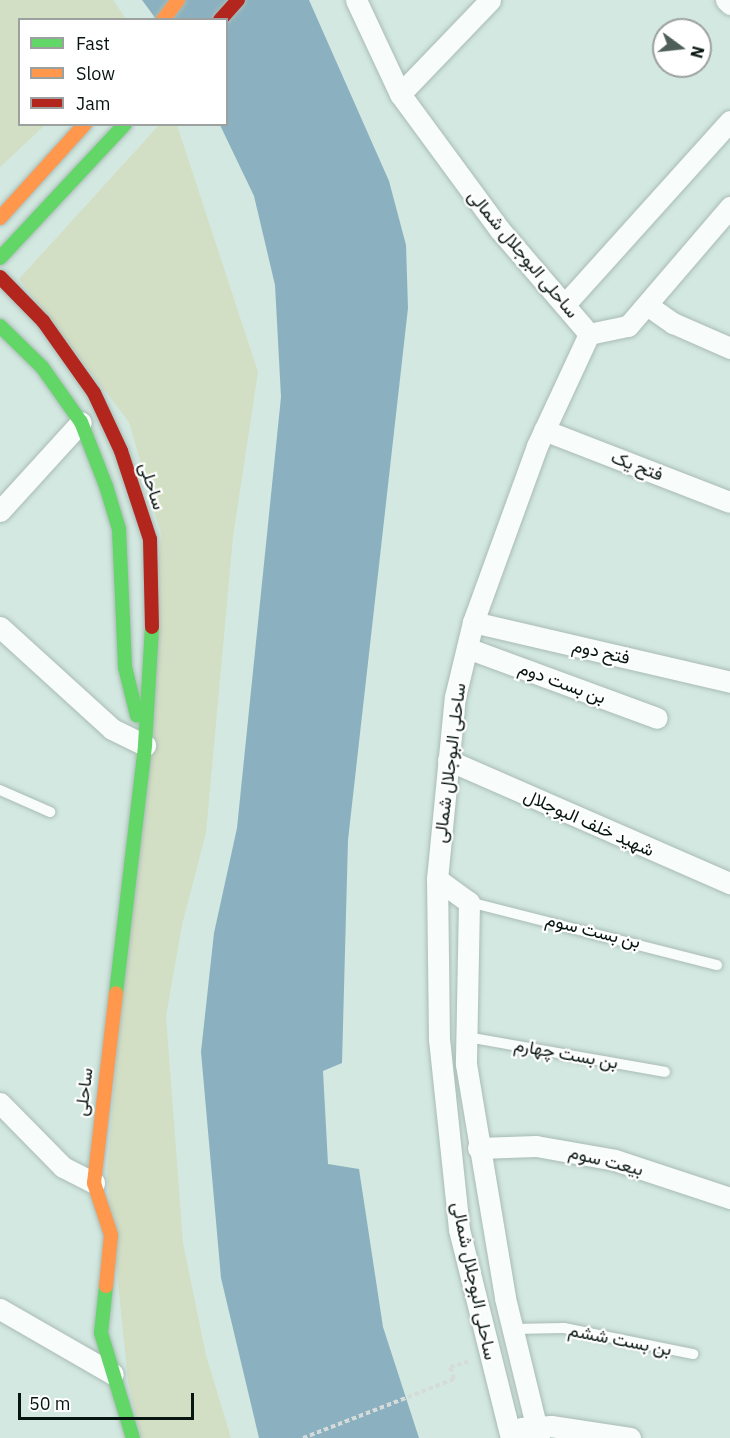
<!DOCTYPE html>
<html>
<head>
<meta charset="utf-8">
<style>
  body { margin:0 }
  #map { position:relative; width:730px; height:1438px; overflow:hidden; background:#d2e8e0; font-family:"IBM Plex Sans",Vazirmatn,sans-serif }
  div>[style] { position:absolute }
  .green>* { inset:0; background:#d3dfc4 }
  .water>* { inset:0; background:#8bb1c0 }
  .path>* { height:4px; margin-top:-2px; transform-origin:0; background:repeating-linear-gradient(90deg,#d5dbd9 0 4.5px,transparent 0 7.5px) }
  .roads { filter:drop-shadow(0 0 2px #a9bbb5) drop-shadow(0 0 2px #a9bbb5) }
  .lane>* { height:10px; margin:-5px; padding:0 5px; transform-origin:5px; border-radius:5px; background:#f8fcfa }
  .street>* { height:21px; margin:-10.5px; padding:0 10.5px; transform-origin:10.5px; border-radius:10.5px; background:#f8fcfa }
  .fast>* { height:14px; margin:-7px; padding:0 7px; transform-origin:7px; border-radius:7px; background:#63d668 }
  .slow>* { height:14px; margin:-7px; padding:0 7px; transform-origin:7px; border-radius:7px; background:#ff974d }
  .jam>* { height:14px; margin:-7px; padding:0 7px; transform-origin:7px; border-radius:7px; background:#b3261e }
  span { translate:-50% -50%; white-space:nowrap; text-align:center; line-height:1.15; -webkit-text-stroke:4.5px #fff; paint-order:stroke }
  .street-label { font-size:18px; color:#071511 }
  .legend { position:absolute; left:18px; top:18px; width:210px; height:108px; box-sizing:border-box; background:#fff; border:2px solid #9ca1a0; margin:0; padding:8px 10px; list-style:none; font-size:18px; color:#071511 }
  .legend li { display:flex; align-items:center; gap:12px; height:30px }
  .legend b { width:30px; border:2px solid #9ca1a0 }
  .north { position:absolute; left:652px; top:18px; width:60px; height:60px; box-sizing:border-box; background:#fff; border:2px solid #9ca1a0; border-radius:50%; rotate:105deg; font-size:16px; font-weight:700; line-height:24px; text-align:center; color:#071511 }
  .north::after { content:''; display:block; margin:auto; width:21px; height:27px; background:#4e5f59; clip-path:polygon(50% 0,100% 100%,50% 72%,0 100%) }
  .scale { position:absolute; left:18px; top:1393px; width:176px; height:27px; box-sizing:border-box; border:3px solid #071511; border-top:0; padding-left:8px; font-size:18px; line-height:21px; white-space:nowrap; color:#071511; -webkit-text-stroke:4px #fff; paint-order:stroke }
</style>
</head>
<body>
<div id="map">
  <div class="green">
    <i style="clip-path:polygon(0 0,113px 0,126px 19px,20px 20px,20px 124px,45px 125px,0 167px)"></i>
    <i style="clip-path:polygon(159px 125px,177px 125px,258px 372px,233px 537px,206px 833px,182px 925px,166px 1016px,183px 1243px,206px 1355px,231px 1438px,141px 1438px,128px 1381px,107px 1174px,161px 534px,129px 422px,19px 279px)"></i>
  </div>
  <div class="water">
    <i style="clip-path:polygon(142px 0,309px 0,389px 181px,406px 245px,408px 308px,348px 840px,342px 1063px,323px 1071px,328px 1164px,359px 1169px,383px 1327px,419px 1438px,259px 1438px,221px 1278px,201px 1052px,214px 933px,237px 828px,281px 397px,275px 285px,254px 196px,220px 125px,226px 124px,226px 20px,156px 19px)"></i>
  </div>
  <div class="path">
    <i style="left:303px;top:1438px;width:162px;rotate:-21.3deg"></i>
    <i style="left:454px;top:1379px;width:13px;rotate:-108deg"></i>
    <i style="left:450px;top:1367px;width:19px;rotate:-16deg"></i>
  </div>
  <div class="roads">
    <div class="lane">
      <i style="left:0;top:790px;width:55px;rotate:23.7deg"></i>
      <i style="left:469px;top:902px;width:256px;rotate:14.3deg"></i>
      <i style="left:467px;top:1037px;width:201px;rotate:10deg"></i>
      <i style="left:512px;top:1329px;width:52px;rotate:-1.1deg"></i>
      <i style="left:564px;top:1328px;width:132px;rotate:11.4deg"></i>
    </div>
    <div class="street">
      <i style="left:356px;top:0;width:104px;rotate:64.9deg"></i>
      <i style="left:400px;top:94px;width:169px;rotate:53.7deg"></i>
      <i style="left:500px;top:230px;width:137px;rotate:49.4deg"></i>
      <i style="left:726px;top:0;width:6px;rotate:45deg"></i>
      <i style="left:400px;top:94px;width:130px;rotate:-46.2deg"></i>
      <i style="left:566px;top:303px;width:245px;rotate:-48deg"></i>
      <i style="left:647px;top:305px;width:32px;rotate:35deg"></i>
      <i style="left:673px;top:323px;width:62px;rotate:23.7deg"></i>
      <i style="left:589px;top:334px;width:40px;rotate:-12deg"></i>
      <i style="left:628px;top:326px;width:157px;rotate:-49.4deg"></i>
      <i style="left:544px;top:430px;width:199px;rotate:21.2deg"></i>
      <i style="left:0;top:511px;width:120px;rotate:-47.7deg"></i>
      <i style="left:473px;top:622px;width:264px;rotate:13.1deg"></i>
      <i style="left:0;top:627px;width:151px;rotate:42.3deg"></i>
      <i style="left:112px;top:729px;width:37px;rotate:26deg"></i>
      <i style="left:467px;top:648px;width:202px;rotate:20.2deg"></i>
      <i style="left:448px;top:760px;width:308px;rotate:23.6deg"></i>
      <i style="left:437px;top:879px;width:39px;rotate:36deg"></i>
      <i style="left:469px;top:902px;width:162px;rotate:91.1deg"></i>
      <i style="left:466px;top:1064px;width:237px;rotate:80.5deg"></i>
      <i style="left:505px;top:1298px;width:144px;rotate:76.3deg"></i>
      <i style="left:0;top:1103px;width:90px;rotate:45.5deg"></i>
      <i style="left:63px;top:1167px;width:35px;rotate:27deg"></i>
      <i style="left:478px;top:1148px;width:58px;rotate:-2deg"></i>
      <i style="left:536px;top:1146px;width:80px;rotate:10deg"></i>
      <i style="left:615px;top:1160px;width:121px;rotate:18.3deg"></i>
      <i style="left:0;top:1309px;width:130px;rotate:29.9deg"></i>
      <i style="left:521px;top:1428px;width:30px;rotate:-4deg"></i>
      <i style="left:551px;top:1426px;width:80px;rotate:8.6deg"></i>
      <i style="left:511px;top:1438px;width:215px;rotate:-104deg"></i>
      <i style="left:459px;top:1229px;width:190px;rotate:-96deg"></i>
      <i style="left:439px;top:1040px;width:161px;rotate:-90.7deg"></i>
      <i style="left:437px;top:879px;width:183px;rotate:-84.4deg"></i>
      <i style="left:455px;top:697px;width:77px;rotate:-76.5deg"></i>
      <i style="left:473px;top:622px;width:187px;rotate:-70deg"></i>
      <i style="left:537px;top:446px;width:123px;rotate:-65.1deg"></i>
    </div>
    <div class="fast">
      <i style="left:0;top:258px;width:183px;rotate:-47deg"></i>
      <i style="left:0;top:326px;width:59px;rotate:44.3deg"></i>
      <i style="left:42px;top:367px;width:67px;rotate:54.7deg"></i>
      <i style="left:81px;top:422px;width:69px;rotate:68.7deg"></i>
      <i style="left:106px;top:486px;width:45px;rotate:73.2deg"></i>
      <i style="left:119px;top:529px;width:138px;rotate:87.5deg"></i>
      <i style="left:125px;top:667px;width:50px;rotate:76.2deg"></i>
      <i style="left:116px;top:993px;width:250px;rotate:-83.3deg"></i>
      <i style="left:145px;top:745px;width:118px;rotate:-86.6deg"></i>
      <i style="left:106px;top:1286px;width:47px;rotate:96.1deg"></i>
      <i style="left:101px;top:1333px;width:110px;rotate:73.1deg"></i>
    </div>
    <div class="slow">
      <i style="left:163px;top:20px;width:25px;rotate:-53deg"></i>
      <i style="left:0;top:218px;width:127px;rotate:-47.9deg"></i>
      <i style="left:106px;top:1286px;width:51px;rotate:-84.4deg"></i>
      <i style="left:111px;top:1235px;width:55px;rotate:-108.1deg"></i>
      <i style="left:94px;top:1183px;width:191px;rotate:-83.4deg"></i>
    </div>
    <div class="jam">
      <i style="left:220px;top:20px;width:27px;rotate:-48deg"></i>
      <i style="left:0;top:277px;width:62px;rotate:45.7deg"></i>
      <i style="left:43px;top:321px;width:88px;rotate:54.7deg"></i>
      <i style="left:94px;top:393px;width:64px;rotate:65deg"></i>
      <i style="left:121px;top:451px;width:93px;rotate:71.8deg"></i>
      <i style="left:150px;top:539px;width:88px;rotate:88.7deg"></i>
    </div>
  </div>
  <div class="street-label">
    <span style="left:523px;top:254px;rotate:50deg">ساحلی البوجلال شمالی</span>
    <span style="left:637px;top:466px;rotate:21deg">فتح یک</span>
    <span style="left:152px;top:486px;rotate:72deg">ساحلی</span>
    <span style="left:601px;top:652px;rotate:13deg">فتح دوم</span>
    <span style="left:562px;top:683px;rotate:20deg">بن بست دوم</span>
    <span style="left:450px;top:763px;rotate:-83deg">ساحلی البوجلال شمالی</span>
    <span style="left:589px;top:823px;rotate:24deg">شهید خلف البوجلال</span>
    <span style="left:593px;top:931px;rotate:14deg">بن بست سوم</span>
    <span style="left:566px;top:1054px;rotate:10deg">بن بست چهارم</span>
    <span style="left:84px;top:1092px;rotate:-83deg">ساحلی</span>
    <span style="left:606px;top:1161px;rotate:14deg">بیعت سوم</span>
    <span style="left:474px;top:1281px;rotate:78deg">ساحلی البوجلال شمالی</span>
    <span style="left:620px;top:1340px;rotate:11deg">بن بست ششم</span>
  </div>
  <ul class="legend">
  <li><b style="height:8px;background:#63d668"></b>Fast</li>
  <li><b style="height:8px;background:#ff974d"></b>Slow</li>
  <li><b style="height:8px;background:#b3261e"></b>Jam</li>
  </ul>
  <div class="north">N</div>
  <div class="scale">50 m</div>
</div>
</body>
</html>
